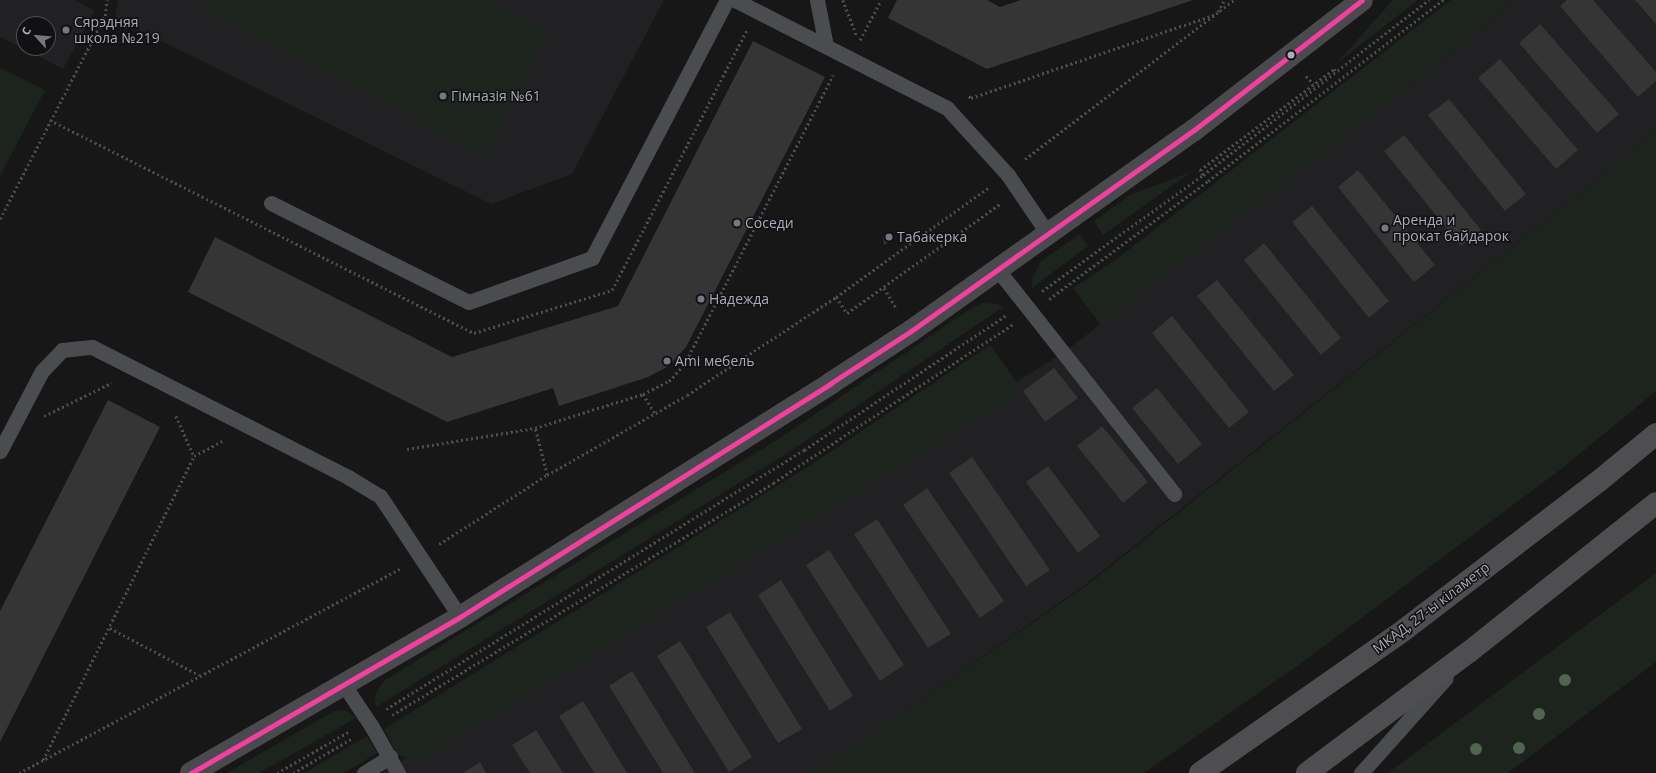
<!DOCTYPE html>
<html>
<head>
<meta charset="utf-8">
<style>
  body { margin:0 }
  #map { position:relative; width:1656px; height:773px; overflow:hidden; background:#171717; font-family:"Open Sans",sans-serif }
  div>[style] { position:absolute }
  .built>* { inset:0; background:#212123 }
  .green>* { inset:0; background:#1d241e }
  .building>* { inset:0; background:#353536 }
  .path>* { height:2.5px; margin-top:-1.25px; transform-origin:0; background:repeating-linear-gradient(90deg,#4d4e52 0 2px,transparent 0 5px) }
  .lane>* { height:15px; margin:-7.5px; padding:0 7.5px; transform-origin:7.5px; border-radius:7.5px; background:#4b4c50 }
  .secondary>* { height:22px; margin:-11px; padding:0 11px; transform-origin:11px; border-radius:11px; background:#4a4a4e }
  .highway>* { height:22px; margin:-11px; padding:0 11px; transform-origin:11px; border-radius:11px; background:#4e4e51 }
  .bus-1>* { height:5px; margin:-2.5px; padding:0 2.5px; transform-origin:2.5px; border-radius:2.5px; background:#f240a1 }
  .trees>* { width:12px; height:12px; margin:-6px; border-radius:50%; background:#506451 }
  .dots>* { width:11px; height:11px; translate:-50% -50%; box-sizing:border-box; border:2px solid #111113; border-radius:50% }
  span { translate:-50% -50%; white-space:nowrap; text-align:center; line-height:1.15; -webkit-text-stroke:3px #111113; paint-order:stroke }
  .poi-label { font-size:14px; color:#a8adb8 }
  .left { translate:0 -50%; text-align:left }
  .street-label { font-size:14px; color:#a8adb8 }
  .north { position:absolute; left:16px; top:16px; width:40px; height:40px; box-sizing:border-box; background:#111113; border:1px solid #4d4f55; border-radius:50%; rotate:297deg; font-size:11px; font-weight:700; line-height:16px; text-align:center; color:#a8adb8 }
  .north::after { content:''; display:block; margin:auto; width:14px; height:18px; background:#757880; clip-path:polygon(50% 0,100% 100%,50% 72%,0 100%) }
</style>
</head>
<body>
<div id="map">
  <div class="built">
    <i style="clip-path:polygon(evenodd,0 0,75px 0,95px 11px,63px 69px,0 37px,0 0,24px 24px,48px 24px,48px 48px,24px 48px,24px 24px)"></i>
    <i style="clip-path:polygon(118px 0,664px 0,572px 174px,491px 204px,115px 18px)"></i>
    <i style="clip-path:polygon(1515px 0,1656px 0,1656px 128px,1603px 175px,1085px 585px,837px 758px,811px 773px,382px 773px,1063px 353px,1456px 50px)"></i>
  </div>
  <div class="green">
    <i style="clip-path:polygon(207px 0,488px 0,550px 32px,486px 156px,202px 10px)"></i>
    <i style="clip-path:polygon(1393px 0,1418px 0,1336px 64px)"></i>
    <i style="clip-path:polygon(1451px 0,1515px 0,1456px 50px,1101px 325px,1073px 288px,1114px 261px)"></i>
    <i style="clip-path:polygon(0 68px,45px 90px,0 176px)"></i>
    <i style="clip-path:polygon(1656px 128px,1656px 391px,1560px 470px,1300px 664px,1144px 773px,810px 773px,839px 756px,1087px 585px,1603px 175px)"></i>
    <i style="clip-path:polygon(1191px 172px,1103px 235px,1094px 221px,1130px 195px)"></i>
    <i style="clip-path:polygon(1080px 234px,1088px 246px,1032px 288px,1032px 279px,1041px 261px)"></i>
    <i style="clip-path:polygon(983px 303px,997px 304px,1003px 307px,786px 454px,376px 707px,375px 699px,377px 691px,385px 680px,780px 438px,973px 307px)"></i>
    <i style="clip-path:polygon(990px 345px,1023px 391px,428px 756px,414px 759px,403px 757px,396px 752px,384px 729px,814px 463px)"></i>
    <i style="clip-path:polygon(1656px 573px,1656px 662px,1508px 773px,1388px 773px)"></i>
    <i style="clip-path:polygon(342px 710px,349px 712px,356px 718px,259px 773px,227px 773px,334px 711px)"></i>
    <i style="clip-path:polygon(367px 736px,377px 753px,344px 773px,304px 773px)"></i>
  </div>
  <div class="building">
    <i style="clip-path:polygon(897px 0,987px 0,1000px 7px,1021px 0,1193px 0,987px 69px,888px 18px)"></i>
    <i style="clip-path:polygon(1567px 0,1593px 0,1656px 72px,1656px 81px,1638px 97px,1560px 6px)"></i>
    <i style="clip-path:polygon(1635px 0,1656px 0,1656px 24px)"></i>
    <i style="clip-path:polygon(1540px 24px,1619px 114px,1597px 133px,1519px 43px)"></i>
    <i style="clip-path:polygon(753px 41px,825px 77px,686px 347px,669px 366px,648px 377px,559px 406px,553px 388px,447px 422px,188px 292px,215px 237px,452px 357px,618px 306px)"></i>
    <i style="clip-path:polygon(1500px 59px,1578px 150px,1556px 169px,1478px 78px)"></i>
    <i style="clip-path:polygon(1449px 99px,1526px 194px,1505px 211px,1428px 115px)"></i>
    <i style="clip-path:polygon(1404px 135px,1481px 230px,1461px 246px,1384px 151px)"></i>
    <i style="clip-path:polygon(1358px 170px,1435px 265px,1414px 282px,1338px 187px)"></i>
    <i style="clip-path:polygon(1312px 206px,1389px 301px,1369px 318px,1292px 222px)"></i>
    <i style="clip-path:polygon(891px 232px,895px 238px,884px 245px,883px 236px)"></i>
    <i style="clip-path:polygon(1264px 243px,1341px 338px,1321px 355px,1244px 260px)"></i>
    <i style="clip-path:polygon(1217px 280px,1294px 375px,1274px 391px,1197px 296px)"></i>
    <i style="clip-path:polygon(1172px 316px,1249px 412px,1229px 428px,1152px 333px)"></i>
    <i style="clip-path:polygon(1054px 368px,1078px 398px,1045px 422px,1023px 391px)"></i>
    <i style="clip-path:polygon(1157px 388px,1202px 444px,1178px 464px,1132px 408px)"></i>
    <i style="clip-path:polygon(108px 400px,160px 427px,0 742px,0 611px)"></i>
    <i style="clip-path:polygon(1102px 426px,1148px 482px,1123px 503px,1077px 446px)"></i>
    <i style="clip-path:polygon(972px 457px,1050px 570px,1026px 586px,949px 473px)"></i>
    <i style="clip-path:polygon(1048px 466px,1100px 536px,1078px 553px,1026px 482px)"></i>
    <i style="clip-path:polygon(927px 488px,1004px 601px,980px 618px,903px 505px)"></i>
    <i style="clip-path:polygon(877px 519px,951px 634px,928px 648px,854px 534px)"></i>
    <i style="clip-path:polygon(829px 550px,904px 665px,880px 681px,806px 565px)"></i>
    <i style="clip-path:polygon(781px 580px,853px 696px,830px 711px,758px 595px)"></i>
    <i style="clip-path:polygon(730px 612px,802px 729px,778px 743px,706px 627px)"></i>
    <i style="clip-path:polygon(680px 641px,752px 757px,729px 772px,657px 656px)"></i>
    <i style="clip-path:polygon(632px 671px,695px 773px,663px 773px,609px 686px)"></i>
    <i style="clip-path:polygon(583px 701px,627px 773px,594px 773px,559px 716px)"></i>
    <i style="clip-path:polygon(536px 730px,563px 773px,530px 773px,512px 745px)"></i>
    <i style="clip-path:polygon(480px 762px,486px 773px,463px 773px)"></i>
  </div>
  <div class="path">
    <i style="left:843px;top:0;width:39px;rotate:69deg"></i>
    <i style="left:1218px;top:12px;width:13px;rotate:-63deg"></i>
    <i style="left:860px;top:40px;width:45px;rotate:-62.3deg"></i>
    <i style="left:1306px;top:76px;width:11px;rotate:45deg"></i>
    <i style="left:969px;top:96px;width:3px;rotate:45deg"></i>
    <i style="left:971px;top:98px;width:257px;rotate:-18.9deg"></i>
    <i style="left:50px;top:120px;width:474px;rotate:26.7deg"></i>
    <i style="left:474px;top:333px;width:145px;rotate:-17.3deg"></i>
    <i style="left:612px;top:290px;width:293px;rotate:-62.6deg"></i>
    <i style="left:1025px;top:159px;width:263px;rotate:-37.3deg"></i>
    <i style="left:1203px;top:175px;width:6px;rotate:-121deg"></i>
    <i style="left:1200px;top:170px;width:168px;rotate:-37deg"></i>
    <i style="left:1334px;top:69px;width:4px;rotate:56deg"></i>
    <i style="left:0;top:219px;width:229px;rotate:-62.7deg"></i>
    <i style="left:105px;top:16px;width:16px;rotate:-83deg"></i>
    <i style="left:884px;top:288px;width:25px;rotate:58deg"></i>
    <i style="left:1042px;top:291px;width:198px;rotate:-35.8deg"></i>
    <i style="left:1203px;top:175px;width:286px;rotate:-37.8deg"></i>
    <i style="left:836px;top:297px;width:19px;rotate:55deg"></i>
    <i style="left:847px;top:313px;width:188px;rotate:-35.5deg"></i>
    <i style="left:1049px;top:299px;width:198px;rotate:-36.6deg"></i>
    <i style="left:1208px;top:181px;width:297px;rotate:-37.6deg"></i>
    <i style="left:643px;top:394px;width:29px;rotate:-27deg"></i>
    <i style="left:669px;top:381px;width:22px;rotate:-47deg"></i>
    <i style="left:684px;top:365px;width:326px;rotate:-62.8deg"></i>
    <i style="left:44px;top:416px;width:75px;rotate:-26.2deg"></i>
    <i style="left:176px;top:416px;width:44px;rotate:65.8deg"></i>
    <i style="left:407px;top:449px;width:130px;rotate:-9.3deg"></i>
    <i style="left:547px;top:475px;width:49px;rotate:-104.3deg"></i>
    <i style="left:535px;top:428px;width:113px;rotate:-17.5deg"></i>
    <i style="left:643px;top:394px;width:22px;rotate:58deg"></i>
    <i style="left:439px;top:544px;width:128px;rotate:-32.6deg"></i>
    <i style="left:547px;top:475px;width:161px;rotate:-29.7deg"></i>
    <i style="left:687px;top:395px;width:178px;rotate:-33.3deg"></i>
    <i style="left:836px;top:297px;width:188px;rotate:-35.7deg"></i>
    <i style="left:110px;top:628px;width:101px;rotate:27.8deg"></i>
    <i style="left:386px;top:709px;width:492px;rotate:-31.8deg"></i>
    <i style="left:804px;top:450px;width:242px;rotate:-33.7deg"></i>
    <i style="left:392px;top:715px;width:446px;rotate:-31.3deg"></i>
    <i style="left:773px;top:483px;width:287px;rotate:-33.5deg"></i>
    <i style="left:43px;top:760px;width:339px;rotate:-63.6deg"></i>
    <i style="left:194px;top:456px;width:34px;rotate:-28deg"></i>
    <i style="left:19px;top:773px;width:434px;rotate:-28.2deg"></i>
    <i style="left:277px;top:773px;width:82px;rotate:-30deg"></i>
    <i style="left:293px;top:773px;width:69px;rotate:-30.3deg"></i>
  </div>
  <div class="lane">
    <i style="left:735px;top:0;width:238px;rotate:27deg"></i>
    <i style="left:947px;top:108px;width:91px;rotate:47.7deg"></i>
    <i style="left:1008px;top:175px;width:71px;rotate:55.9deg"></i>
    <i style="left:817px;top:0;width:47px;rotate:78.9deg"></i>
    <i style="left:271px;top:203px;width:221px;rotate:26.6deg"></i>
    <i style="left:469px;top:302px;width:131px;rotate:-19.7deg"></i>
    <i style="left:592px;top:258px;width:291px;rotate:-62.4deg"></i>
    <i style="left:998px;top:270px;width:285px;rotate:51.8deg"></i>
    <i style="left:0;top:451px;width:90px;rotate:-62.3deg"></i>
    <i style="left:42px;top:371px;width:29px;rotate:-46deg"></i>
    <i style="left:62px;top:350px;width:30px;rotate:-6deg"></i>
    <i style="left:92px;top:347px;width:287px;rotate:26.9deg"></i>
    <i style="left:348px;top:477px;width:37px;rotate:31deg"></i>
    <i style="left:380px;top:496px;width:145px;rotate:56.5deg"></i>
    <i style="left:344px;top:685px;width:50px;rotate:56.3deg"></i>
    <i style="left:372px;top:727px;width:53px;rotate:60.5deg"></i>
    <i style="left:364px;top:773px;width:31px;rotate:-32deg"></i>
    <i style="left:1361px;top:773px;width:127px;rotate:-48.2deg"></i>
  </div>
  <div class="secondary">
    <i style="left:191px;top:773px;width:311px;rotate:-30.1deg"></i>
    <i style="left:460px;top:617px;width:439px;rotate:-32.2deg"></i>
    <i style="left:831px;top:383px;width:95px;rotate:-33deg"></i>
    <i style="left:911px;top:331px;width:347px;rotate:-35.4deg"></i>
    <i style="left:1194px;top:130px;width:212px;rotate:-37.7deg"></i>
  </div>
  <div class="highway">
    <i style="left:1200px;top:773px;width:249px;rotate:-35deg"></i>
    <i style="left:1404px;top:630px;width:245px;rotate:-37.4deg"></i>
    <i style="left:1599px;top:481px;width:74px;rotate:-39.5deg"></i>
    <i style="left:1307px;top:773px;width:202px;rotate:-36.8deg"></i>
    <i style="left:1469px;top:652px;width:239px;rotate:-38.5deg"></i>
  </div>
  <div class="bus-1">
    <i style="left:191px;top:773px;width:311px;rotate:-30.1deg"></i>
    <i style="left:460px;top:617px;width:439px;rotate:-32.2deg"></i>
    <i style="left:831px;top:383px;width:95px;rotate:-33deg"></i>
    <i style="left:911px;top:331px;width:347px;rotate:-35.4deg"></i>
    <i style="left:1194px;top:130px;width:212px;rotate:-37.7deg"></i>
  </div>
  <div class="trees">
    <i style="left:1565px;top:680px"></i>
    <i style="left:1539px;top:714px"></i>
    <i style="left:1519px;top:748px"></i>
    <i style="left:1476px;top:749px"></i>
  </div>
  <div class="dots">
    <i style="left:66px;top:30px;background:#757880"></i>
    <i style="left:1291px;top:55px;background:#a8adb8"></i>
    <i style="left:443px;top:96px;background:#757880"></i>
    <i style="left:737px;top:223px;background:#757880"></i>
    <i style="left:1385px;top:228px;background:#757880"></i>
    <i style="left:889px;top:237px;background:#757880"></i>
    <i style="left:701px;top:299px;background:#757880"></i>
    <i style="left:667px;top:361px;background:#757880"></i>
  </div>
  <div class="poi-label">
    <span class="left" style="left:74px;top:30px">Сярэдняя<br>школа №219</span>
    <span class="left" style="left:451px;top:96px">Гімназія №61</span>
    <span class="left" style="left:1393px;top:228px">Аренда и<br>прокат байдарок</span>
    <span class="left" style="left:745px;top:223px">Соседи</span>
    <span class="left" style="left:897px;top:237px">Табакерка</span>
    <span class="left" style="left:709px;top:299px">Надежда</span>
    <span class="left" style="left:675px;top:361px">Ami мебель</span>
  </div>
  <div class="street-label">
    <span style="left:1431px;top:608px;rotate:-37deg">МКАД, 27-ы кіламетр</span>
  </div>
  <div class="north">С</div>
</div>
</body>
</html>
